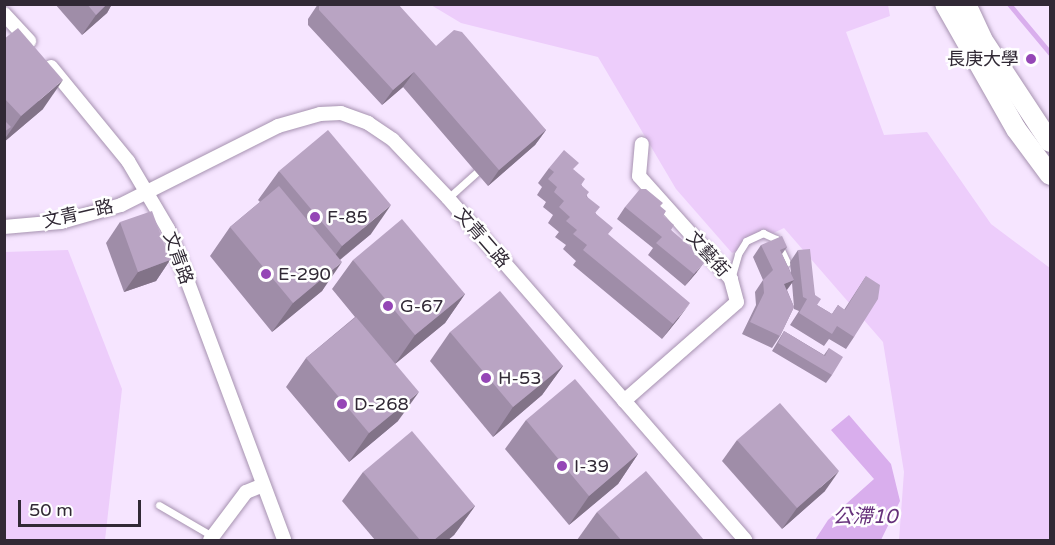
<!DOCTYPE html>
<html>
<head>
<meta charset="utf-8">
<style>
  body { margin:0 }
  #map { position:relative; width:1055px; height:545px; overflow:hidden; background:#f6e5ff; font-family:"Varela Round","Noto Sans TC",sans-serif }
  div>[style] { position:absolute }
  .green>* { inset:0; background:#edcdfb }
  .water>* { inset:0; background:#d9aeed }
  .stream>* { height:5px; margin:-2.5px; padding:0 2.5px; transform-origin:2.5px; border-radius:2.5px; background:#d9aeed }
  .roads { filter:drop-shadow(0 0 2px #a692b0) drop-shadow(0 0 2px #a692b0) }
  .lane>* { height:7px; margin:-3.5px; padding:0 3.5px; transform-origin:3.5px; border-radius:3.5px; background:#fff }
  .street>* { height:14px; margin:-7px; padding:0 7px; transform-origin:7px; border-radius:7px; background:#fff }
  .secondary>* { height:20px; margin:-10px; padding:0 10px; transform-origin:10px; border-radius:10px; background:#fff }
  .wall>* { inset:0; background:#9f8da8 }
  .shaded-wall>* { inset:0; background:#827388 }
  .building>* { inset:0; background:#b9a4c3 }
  .dots>* { width:16px; height:16px; translate:-50% -50%; box-sizing:border-box; border:3px solid #fff; border-radius:50% }
  span { translate:-50% -50%; white-space:nowrap; text-align:center; line-height:1.15; -webkit-text-stroke:5px #fff; paint-order:stroke }
  .poi-label { font-size:18px; color:#312935 }
  .right { translate:-100% -50%; text-align:right }
  .left { translate:0 -50%; text-align:left }
  .street-label { font-size:18px; color:#312935 }
  .water-label { font-size:20px; color:#66317b; font-style:italic }
  .frame { position:absolute; inset:0; border:6px solid #312935; pointer-events:none }
  .scale { position:absolute; left:18px; top:500px; width:123px; height:27px; box-sizing:border-box; border:3px solid #312935; border-top:0; padding-left:8px; font-size:18px; line-height:21px; white-space:nowrap; color:#312935; -webkit-text-stroke:4px #fff; paint-order:stroke }
</style>
</head>
<body>
<div id="map">
  <div class="green">
    <i style="clip-path:polygon(431px 5px,888px 5px,890px 16px,846px 32px,884px 135px,927px 132px,991px 224px,1050px 268px,1050px 540px,899px 540px,904px 472px,883px 342px,784px 228px,732px 253px,676px 189px,598px 57px,461px 23px)"></i>
    <i style="clip-path:polygon(68px 250px,122px 389px,105px 540px,5px 540px,5px 252px)"></i>
  </div>
  <div class="water">
    <i style="clip-path:polygon(849px 415px,891px 464px,900px 501px,881px 540px,815px 540px,828px 520px,874px 479px,831px 430px)"></i>
  </div>
  <div class="stream">
    <i style="left:1009px;top:4px;width:64px;rotate:50.1deg"></i>
  </div>
  <div class="roads">
    <div class="lane">
      <i style="left:448px;top:198px;width:39px;rotate:-42deg"></i>
      <i style="left:731px;top:279px;width:26px;rotate:-74deg"></i>
      <i style="left:738px;top:254px;width:15px;rotate:-58deg"></i>
      <i style="left:746px;top:241px;width:19px;rotate:-25deg"></i>
      <i style="left:763px;top:233px;width:14px;rotate:25deg"></i>
      <i style="left:776px;top:239px;width:26px;rotate:65deg"></i>
      <i style="left:159px;top:505px;width:61px;rotate:30.3deg"></i>
    </div>
    <div class="street">
      <i style="left:4px;top:14px;width:37px;rotate:47deg"></i>
      <i style="left:51px;top:67px;width:122px;rotate:50.7deg"></i>
      <i style="left:128px;top:161px;width:79px;rotate:59.5deg"></i>
      <i style="left:168px;top:229px;width:332px;rotate:69.5deg"></i>
      <i style="left:4px;top:227px;width:57px;rotate:-5deg"></i>
      <i style="left:61px;top:222px;width:62px;rotate:-15.8deg"></i>
      <i style="left:121px;top:205px;width:176px;rotate:-26.7deg"></i>
      <i style="left:278px;top:126px;width:44px;rotate:-15.9deg"></i>
      <i style="left:320px;top:114px;width:21px;rotate:-3deg"></i>
      <i style="left:341px;top:113px;width:29px;rotate:20deg"></i>
      <i style="left:368px;top:123px;width:30px;rotate:34deg"></i>
      <i style="left:393px;top:140px;width:80px;rotate:46.5deg"></i>
      <i style="left:448px;top:198px;width:453px;rotate:49deg"></i>
      <i style="left:624px;top:401px;width:150px;rotate:-41.2deg"></i>
      <i style="left:737px;top:302px;width:24px;rotate:-105deg"></i>
      <i style="left:731px;top:279px;width:138px;rotate:-131.8deg"></i>
      <i style="left:639px;top:176px;width:32px;rotate:-85deg"></i>
      <i style="left:210px;top:540px;width:60px;rotate:-53.1deg"></i>
      <i style="left:246px;top:492px;width:18px;rotate:-22deg"></i>
    </div>
    <div class="secondary">
      <i style="left:945px;top:4px;width:144px;rotate:60.4deg"></i>
      <i style="left:1016px;top:129px;width:57px;rotate:53.5deg"></i>
      <i style="left:966px;top:4px;width:38px;rotate:65deg"></i>
      <i style="left:982px;top:39px;width:123px;rotate:56.6deg"></i>
    </div>
  </div>
  <div class="wall">
    <i style="clip-path:polygon(55px 4px,112px 4px,107px 13px,82px 35px)"></i>
    <i style="clip-path:polygon(318px 4px,436px 46px,546px 130px,535px 145px,488px 186px,403px 87px,382px 105px,308px 25px,308px 19px)"></i>
    <i style="clip-path:polygon(4px 39px,43px 109px,4px 142px)"></i>
    <i style="clip-path:polygon(549px 168px,574px 170px,596px 214px,608px 235px,679px 318px,662px 339px,573px 265px,576px 261px,563px 249px,566px 245px,555px 237px,559px 232px,548px 223px,553px 215px,543px 207px,546px 202px,537px 195px,542px 187px,538px 183px)"></i>
    <i style="clip-path:polygon(279px 171px,371px 234px,340px 260px,322px 291px,272px 332px,210px 256px,230px 227px,260px 202px,258px 200px)"></i>
    <i style="clip-path:polygon(660px 206px,663px 216px,671px 230px,697px 272px,685px 286px,648px 255px,653px 248px,617px 219px,625px 207px)"></i>
    <i style="clip-path:polygon(120px 222px,170px 260px,156px 281px,124px 292px,106px 243px)"></i>
    <i style="clip-path:polygon(evenodd,761px 245px,787px 247px,782px 254px,791px 273px,790px 262px,798px 250px,815px 295px,817px 305px,832px 314px,838px 305px,844px 310px,866px 276px,854px 337px,846px 349px,829px 339px,824px 346px,790px 325px,799px 311px,794px 309px,794px 307px,780px 336px,772px 348px,742px 334px,756px 305px,755px 292px,763px 280px,753px 257px,761px 245px,792px 283px,794px 307px,787px 290px,792px 283px)"></i>
    <i style="clip-path:polygon(353px 260px,465px 294px,445px 323px,395px 364px,398px 421px,349px 462px,286px 387px,306px 358px,355px 317px,332px 289px)"></i>
    <i style="clip-path:polygon(784px 331px,824px 355px,829px 348px,832px 375px,826px 383px,772px 351px)"></i>
    <i style="clip-path:polygon(450px 332px,563px 366px,542px 395px,493px 437px,430px 361px)"></i>
    <i style="clip-path:polygon(526px 420px,638px 454px,618px 484px,569px 525px,505px 449px)"></i>
    <i style="clip-path:polygon(737px 440px,825px 491px,782px 529px,722px 461px)"></i>
    <i style="clip-path:polygon(363px 472px,475px 506px,454px 535px,448px 540px,375px 540px,342px 501px)"></i>
    <i style="clip-path:polygon(597px 512px,704px 540px,577px 540px)"></i>
  </div>
  <div class="shaded-wall">
    <i style="clip-path:polygon(107px 4px,112px 4px,107px 13px,82px 35px,96px 15px)"></i>
    <i style="clip-path:polygon(414px 72px,403px 87px,382px 105px,393px 90px)"></i>
    <i style="clip-path:polygon(63px 80px,43px 109px,4px 142px,4px 140px,21px 116px)"></i>
    <i style="clip-path:polygon(546px 130px,535px 145px,488px 186px,499px 170px)"></i>
    <i style="clip-path:polygon(391px 205px,371px 234px,321px 275px,342px 246px)"></i>
    <i style="clip-path:polygon(170px 260px,156px 281px,124px 292px,138px 272px)"></i>
    <i style="clip-path:polygon(706px 260px,697px 272px,685px 286px,694px 274px)"></i>
    <i style="clip-path:polygon(342px 262px,322px 291px,272px 332px,293px 303px)"></i>
    <i style="clip-path:polygon(794px 280px,785px 292px,784px 284px)"></i>
    <i style="clip-path:polygon(465px 294px,445px 323px,395px 364px,415px 335px)"></i>
    <i style="clip-path:polygon(690px 303px,679px 318px,662px 339px,673px 324px)"></i>
    <i style="clip-path:polygon(563px 366px,542px 395px,493px 437px,513px 407px)"></i>
    <i style="clip-path:polygon(419px 392px,398px 421px,349px 462px,369px 433px)"></i>
    <i style="clip-path:polygon(638px 454px,618px 484px,569px 525px,589px 496px)"></i>
    <i style="clip-path:polygon(839px 471px,825px 491px,782px 529px,797px 508px)"></i>
    <i style="clip-path:polygon(475px 506px,454px 535px,448px 540px,434px 540px)"></i>
  </div>
  <div class="building">
    <i style="clip-path:polygon(87px 4px,107px 4px,96px 15px)"></i>
    <i style="clip-path:polygon(319px 4px,398px 4px,436px 46px,454px 30px,462px 32px,546px 130px,499px 170px,414px 72px,393px 90px,319px 10px)"></i>
    <i style="clip-path:polygon(18px 28px,63px 80px,21px 116px,4px 98px,4px 39px)"></i>
    <i style="clip-path:polygon(4px 120px,11px 127px,4px 132px)"></i>
    <i style="clip-path:polygon(328px 130px,391px 205px,342px 246px,279px 171px)"></i>
    <i style="clip-path:polygon(564px 150px,579px 163px,573px 169px,585px 179px,581px 185px,589px 192px,586px 196px,600px 207px,595px 213px,613px 228px,608px 234px,690px 303px,673px 324px,583px 250px,587px 245px,573px 234px,577px 230px,566px 221px,570px 217px,559px 207px,564px 201px,554px 192px,557px 187px,548px 179px,554px 172px,549px 168px)"></i>
    <i style="clip-path:polygon(279px 186px,342px 262px,293px 303px,230px 227px)"></i>
    <i style="clip-path:polygon(640px 189px,646px 189px,663px 203px,660px 206px,666px 211px,663px 216px,674px 225px,671px 230px,706px 260px,694px 274px,656px 243px,662px 237px,625px 207px)"></i>
    <i style="clip-path:polygon(152px 211px,170px 260px,138px 272px,120px 222px)"></i>
    <i style="clip-path:polygon(402px 219px,465px 294px,415px 335px,353px 260px)"></i>
    <i style="clip-path:polygon(782px 236px,787px 247px,780px 250px,794px 280px,784px 284px,794px 307px,780px 336px,750px 322px,764px 293px,763px 280px,773px 270px,761px 245px)"></i>
    <i style="clip-path:polygon(810px 249px,815px 295px,821px 299px,817px 305px,832px 314px,838px 305px,845px 310px,866px 276px,880px 285px,878px 299px,854px 337px,837px 326px,832px 334px,799px 313px,807px 299px,803px 297px,798px 250px)"></i>
    <i style="clip-path:polygon(500px 291px,563px 366px,513px 407px,450px 332px)"></i>
    <i style="clip-path:polygon(356px 317px,419px 392px,369px 433px,306px 358px)"></i>
    <i style="clip-path:polygon(784px 331px,825px 356px,829px 348px,843px 357px,832px 375px,778px 343px)"></i>
    <i style="clip-path:polygon(575px 379px,638px 454px,589px 496px,526px 420px)"></i>
    <i style="clip-path:polygon(780px 403px,839px 471px,797px 508px,737px 440px)"></i>
    <i style="clip-path:polygon(412px 431px,475px 506px,434px 540px,420px 540px,363px 472px)"></i>
    <i style="clip-path:polygon(646px 471px,704px 540px,621px 540px,597px 512px)"></i>
  </div>
  <div class="dots">
    <i style="left:1031px;top:59px;background:#9546b6"></i>
    <i style="left:315px;top:217px;background:#9546b6"></i>
    <i style="left:266px;top:274px;background:#9546b6"></i>
    <i style="left:388px;top:306px;background:#9546b6"></i>
    <i style="left:486px;top:378px;background:#9546b6"></i>
    <i style="left:342px;top:404px;background:#9546b6"></i>
    <i style="left:562px;top:466px;background:#9546b6"></i>
  </div>
  <div class="poi-label">
    <span class="right" style="left:1019px;top:59px">長庚大學</span>
    <span class="left" style="left:327px;top:217px">F-85</span>
    <span class="left" style="left:278px;top:274px">E-290</span>
    <span class="left" style="left:400px;top:306px">G-67</span>
    <span class="left" style="left:498px;top:378px">H-53</span>
    <span class="left" style="left:354px;top:404px">D-268</span>
    <span class="left" style="left:574px;top:466px">I-39</span>
  </div>
  <div class="street-label">
    <span style="left:78px;top:214px;rotate:-13deg">文青一路</span>
    <span style="left:482px;top:238px;rotate:49deg">文青二路</span>
    <span style="left:708px;top:254px;rotate:48deg">文藝街</span>
    <span style="left:178px;top:258px;rotate:70deg">文青路</span>
  </div>
  <div class="water-label">
    <span style="left:865px;top:517px">公滯10</span>
  </div>
  <div class="frame"></div>
  <div class="scale">50 m</div>
</div>
</body>
</html>
